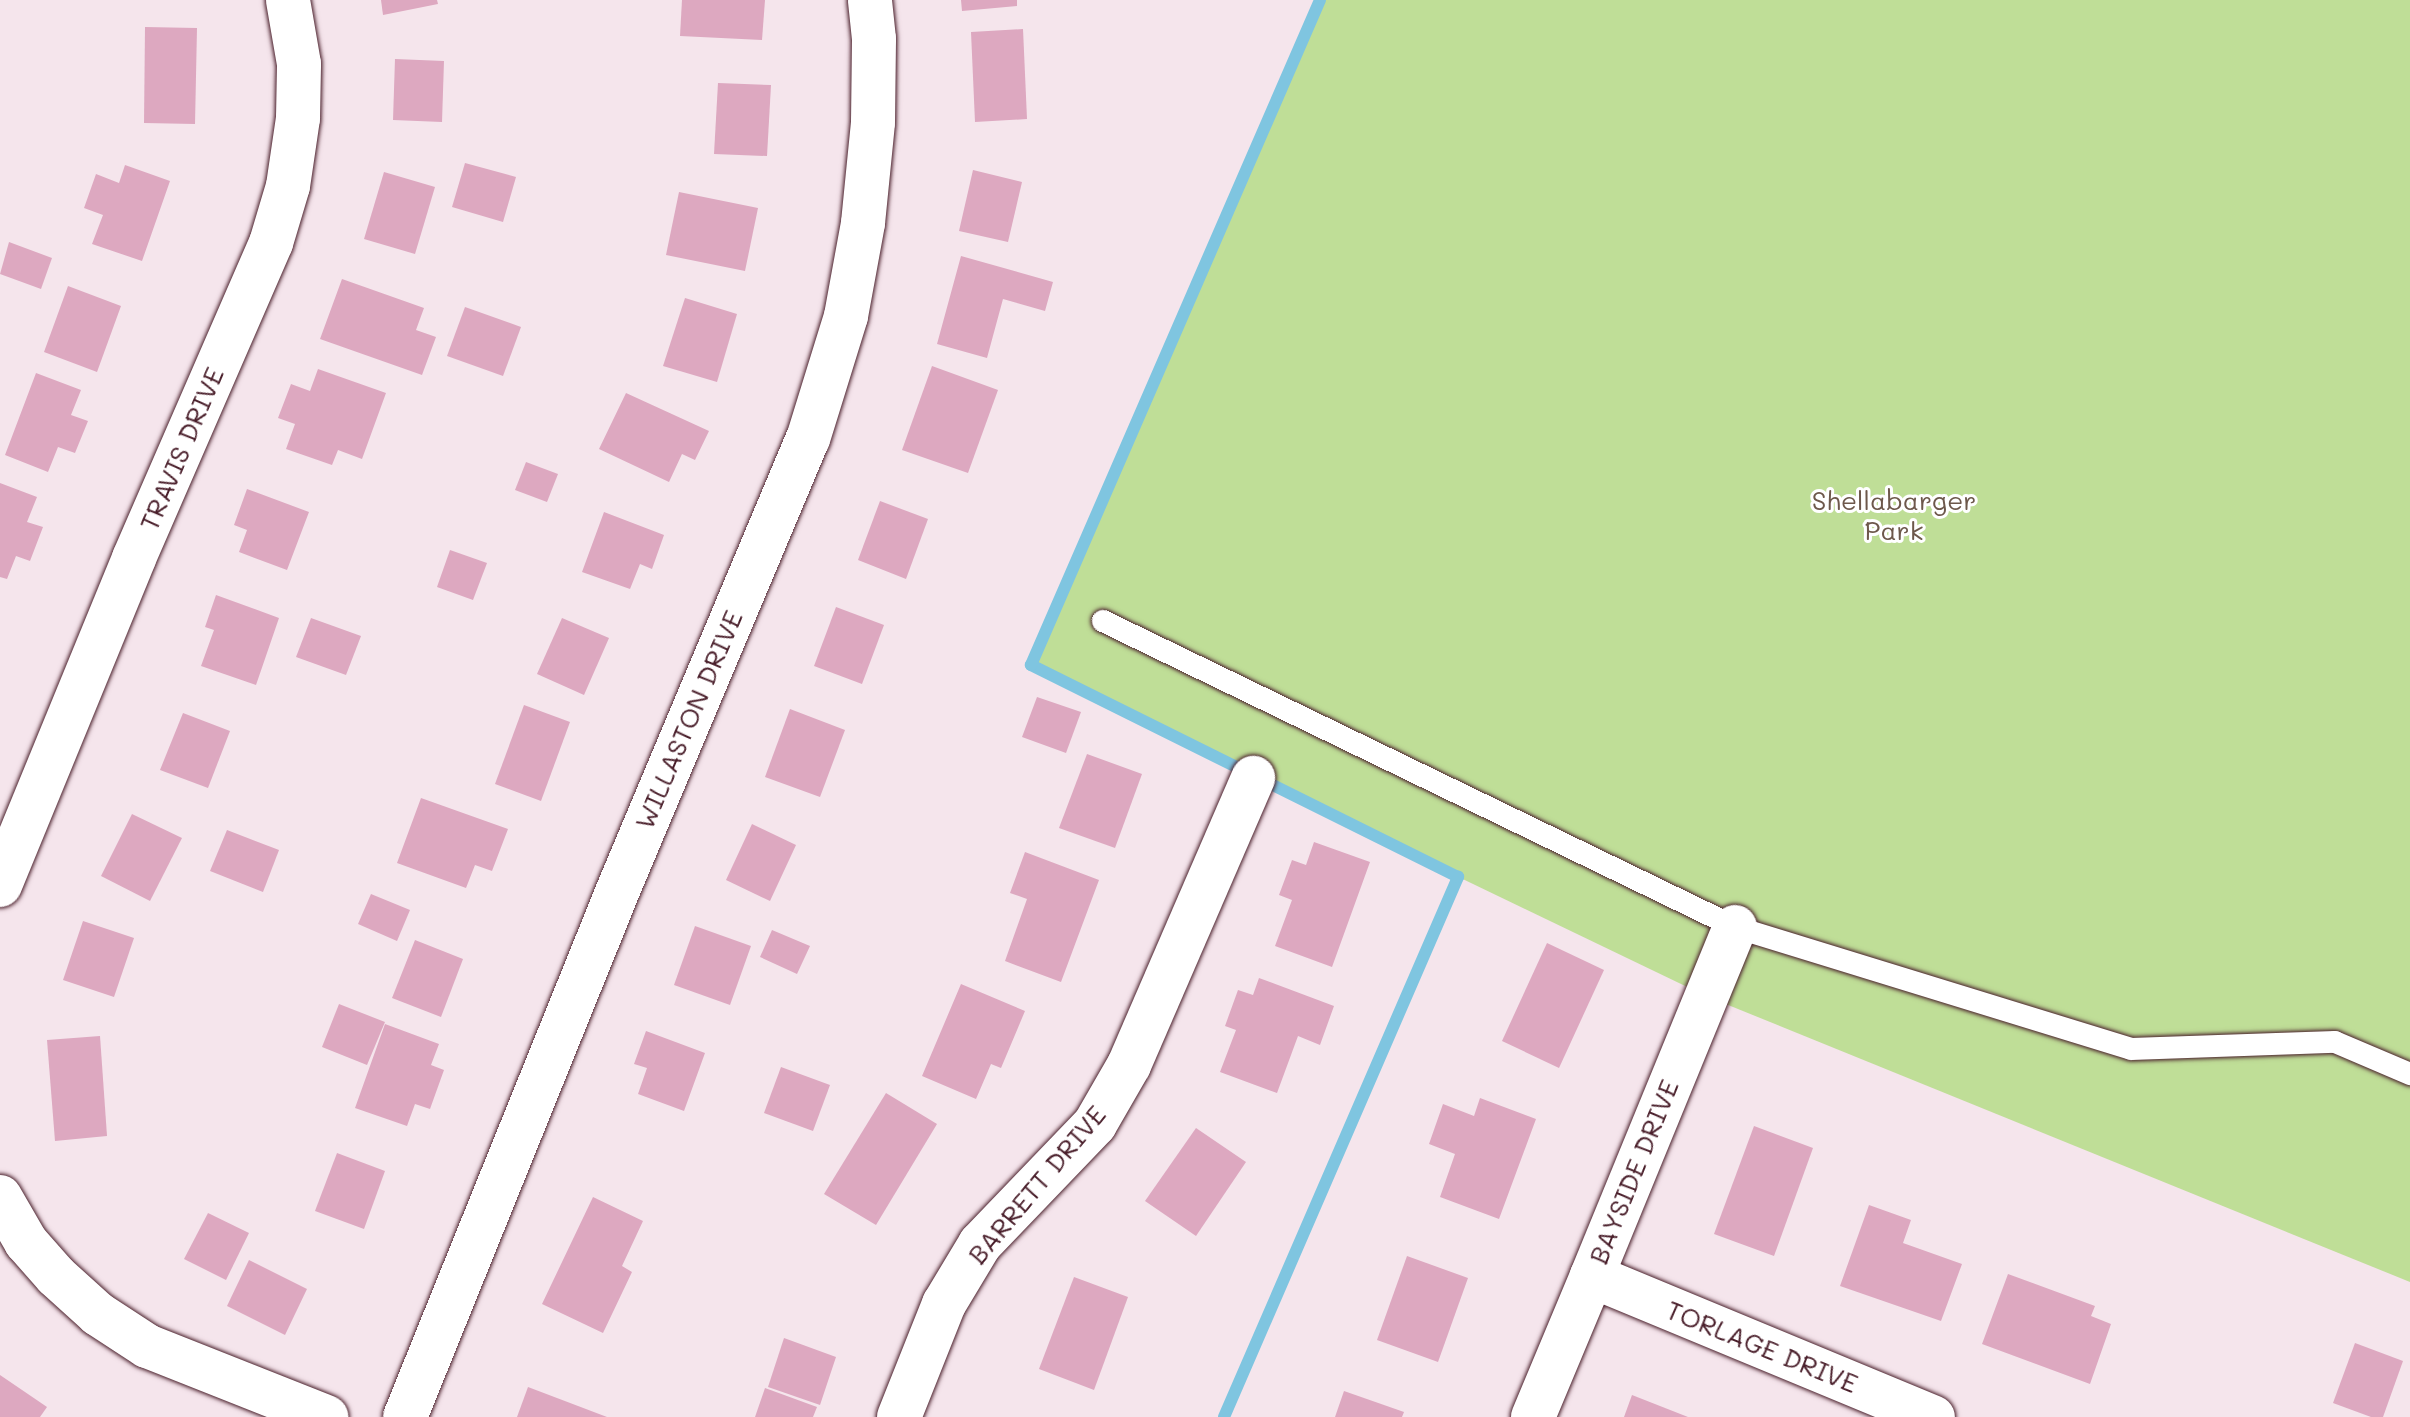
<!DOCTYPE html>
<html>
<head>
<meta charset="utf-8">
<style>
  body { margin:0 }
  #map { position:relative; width:2410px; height:1417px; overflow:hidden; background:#f5e5ec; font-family:Mali,sans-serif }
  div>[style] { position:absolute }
  .green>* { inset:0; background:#bfde97 }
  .stream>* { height:12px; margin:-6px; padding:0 6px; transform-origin:6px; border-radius:6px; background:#7fc5e0 }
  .building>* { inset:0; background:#dda8c0 }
  .roads { filter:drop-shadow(0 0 2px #4a1f2b) drop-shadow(0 0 2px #4a1f2b) }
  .service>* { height:22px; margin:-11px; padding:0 11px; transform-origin:11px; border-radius:11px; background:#fff }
  .minor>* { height:44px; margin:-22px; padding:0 22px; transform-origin:22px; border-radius:22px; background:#fff }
  .tertiary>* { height:44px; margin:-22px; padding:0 22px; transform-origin:22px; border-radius:22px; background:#fff }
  span { translate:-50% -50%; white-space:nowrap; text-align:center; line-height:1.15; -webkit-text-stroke:6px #fff; paint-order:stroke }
  .street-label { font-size:26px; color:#4a1f2b }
  .park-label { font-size:26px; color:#6d584b }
</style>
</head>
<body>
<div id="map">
  <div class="green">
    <i style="clip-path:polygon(1325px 0,2410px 0,2410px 1282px,1706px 996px,1253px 778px,1031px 665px)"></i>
  </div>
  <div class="stream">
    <i style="left:1224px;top:1417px;width:589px;rotate:-66.57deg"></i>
    <i style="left:1458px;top:877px;width:477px;rotate:-153.6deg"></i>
    <i style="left:1031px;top:665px;width:725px;rotate:-66.51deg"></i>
  </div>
  <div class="building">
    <i style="clip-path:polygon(381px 0,437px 0,438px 4px,383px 15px)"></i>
    <i style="clip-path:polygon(682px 0,765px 0,762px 40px,680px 36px)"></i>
    <i style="clip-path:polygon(961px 0,1017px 0,1017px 6px,962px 11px)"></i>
    <i style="clip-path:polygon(145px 27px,197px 28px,195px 124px,144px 123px)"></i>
    <i style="clip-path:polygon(1023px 29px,1027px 119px,975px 122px,971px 32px)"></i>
    <i style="clip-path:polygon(395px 59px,444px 61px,442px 122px,393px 120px)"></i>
    <i style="clip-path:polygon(718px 83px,771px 85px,767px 156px,714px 154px)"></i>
    <i style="clip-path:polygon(465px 163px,516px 177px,503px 222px,452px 207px)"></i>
    <i style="clip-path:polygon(125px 165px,170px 181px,142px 261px,92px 244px,103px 215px,84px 208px,96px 174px,119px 183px)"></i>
    <i style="clip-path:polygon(973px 170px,1022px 182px,1008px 242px,959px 231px)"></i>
    <i style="clip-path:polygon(384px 172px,435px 187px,415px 254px,364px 239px)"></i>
    <i style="clip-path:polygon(679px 192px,758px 208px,745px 271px,666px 255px)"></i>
    <i style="clip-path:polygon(9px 242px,52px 258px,41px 289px,0 274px)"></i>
    <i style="clip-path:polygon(961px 256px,1053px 282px,1045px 311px,1003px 299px,987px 358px,937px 344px)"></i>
    <i style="clip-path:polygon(342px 279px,424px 308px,416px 330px,436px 337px,422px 375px,320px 339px)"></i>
    <i style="clip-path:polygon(68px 286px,121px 306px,97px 372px,44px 352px)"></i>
    <i style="clip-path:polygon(685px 298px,737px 314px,717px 382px,663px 366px)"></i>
    <i style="clip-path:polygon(465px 307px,521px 327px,503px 376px,447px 356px)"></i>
    <i style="clip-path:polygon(932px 366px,998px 390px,968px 473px,902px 450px)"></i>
    <i style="clip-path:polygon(318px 369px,386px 393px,362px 459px,338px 450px,332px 465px,286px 449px,295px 424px,278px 418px,291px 384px,310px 391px)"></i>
    <i style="clip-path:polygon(36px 373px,81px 390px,71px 415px,88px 421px,75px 453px,58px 447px,48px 472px,5px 455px)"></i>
    <i style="clip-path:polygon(626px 393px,709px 431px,695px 460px,682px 454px,669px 482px,599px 449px)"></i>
    <i style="clip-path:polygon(526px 462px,558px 474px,547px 502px,515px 490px)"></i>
    <i style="clip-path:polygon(0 483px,37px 497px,27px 522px,43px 527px,30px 561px,16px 556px,7px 579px,0 577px)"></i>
    <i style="clip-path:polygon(247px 489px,309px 512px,287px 570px,239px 552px,247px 530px,234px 525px)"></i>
    <i style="clip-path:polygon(880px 501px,928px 519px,906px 579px,858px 560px)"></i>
    <i style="clip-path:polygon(604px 512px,664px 535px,652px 569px,640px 564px,630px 589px,582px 572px)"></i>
    <i style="clip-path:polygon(450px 550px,487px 563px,473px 600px,437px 587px)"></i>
    <i style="clip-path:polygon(216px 595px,279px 618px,256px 685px,201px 666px,214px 630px,205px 627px)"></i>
    <i style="clip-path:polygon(836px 607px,884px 625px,862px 684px,814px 666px)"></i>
    <i style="clip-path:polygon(311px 618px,361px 636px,346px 675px,296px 657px)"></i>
    <i style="clip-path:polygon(562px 618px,609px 638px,584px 695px,537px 674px)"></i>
    <i style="clip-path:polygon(1037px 697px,1081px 712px,1066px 753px,1022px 737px)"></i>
    <i style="clip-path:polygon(524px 705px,570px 722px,541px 801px,495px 784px)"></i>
    <i style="clip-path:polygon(790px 709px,845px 730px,820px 797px,765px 777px)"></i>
    <i style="clip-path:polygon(183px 713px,230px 731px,208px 788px,160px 770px)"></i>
    <i style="clip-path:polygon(1087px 754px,1142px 774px,1115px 848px,1059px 828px)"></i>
    <i style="clip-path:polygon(421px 798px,508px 829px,492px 871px,475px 865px,466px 888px,397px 863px)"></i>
    <i style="clip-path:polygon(132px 814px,182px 838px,150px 901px,101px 876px)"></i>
    <i style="clip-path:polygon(752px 824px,796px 845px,770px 901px,726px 880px)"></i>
    <i style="clip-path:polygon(227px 830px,279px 850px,263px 892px,210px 871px)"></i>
    <i style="clip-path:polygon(1314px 842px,1370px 862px,1332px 967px,1275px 946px,1292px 900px,1279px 895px,1292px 860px,1306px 865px)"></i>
    <i style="clip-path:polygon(1025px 852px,1099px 880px,1061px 982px,1005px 961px,1027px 899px,1010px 893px)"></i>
    <i style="clip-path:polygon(371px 894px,410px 910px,397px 941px,358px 924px)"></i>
    <i style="clip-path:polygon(83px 921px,134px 938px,114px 997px,63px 980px)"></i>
    <i style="clip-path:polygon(695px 926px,751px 946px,730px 1005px,674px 985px)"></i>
    <i style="clip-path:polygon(772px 930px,810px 946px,797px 974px,760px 957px)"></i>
    <i style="clip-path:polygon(415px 940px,463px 959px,441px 1017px,392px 998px)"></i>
    <i style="clip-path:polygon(1547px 943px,1604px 970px,1559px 1068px,1502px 1041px)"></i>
    <i style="clip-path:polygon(1259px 978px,1334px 1006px,1320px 1045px,1298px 1036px,1277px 1093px,1220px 1072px,1236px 1030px,1225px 1026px,1238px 990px,1253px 995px)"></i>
    <i style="clip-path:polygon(961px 984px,1025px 1011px,1001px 1068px,991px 1064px,976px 1099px,922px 1076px)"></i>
    <i style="clip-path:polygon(339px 1004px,385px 1022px,367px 1065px,322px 1047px)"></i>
    <i style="clip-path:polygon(385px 1024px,439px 1044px,431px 1065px,444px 1070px,430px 1109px,415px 1104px,407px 1126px,355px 1108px)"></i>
    <i style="clip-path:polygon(646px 1031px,705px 1053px,684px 1111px,638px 1094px,647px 1068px,634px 1064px)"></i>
    <i style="clip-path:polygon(100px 1036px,107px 1136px,55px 1141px,47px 1040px)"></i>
    <i style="clip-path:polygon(781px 1067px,830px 1085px,813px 1131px,764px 1113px)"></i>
    <i style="clip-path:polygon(886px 1093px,937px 1124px,876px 1225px,824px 1194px)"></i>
    <i style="clip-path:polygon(1480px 1098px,1536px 1119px,1499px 1219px,1440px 1197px,1455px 1154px,1429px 1144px,1443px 1104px,1474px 1116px)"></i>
    <i style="clip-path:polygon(1754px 1126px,1813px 1148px,1774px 1256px,1714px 1234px)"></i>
    <i style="clip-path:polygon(1196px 1128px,1246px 1162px,1196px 1236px,1145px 1201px)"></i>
    <i style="clip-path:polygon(337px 1153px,385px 1171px,364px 1229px,315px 1211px)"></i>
    <i style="clip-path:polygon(593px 1197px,643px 1221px,622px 1266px,632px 1272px,603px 1333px,542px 1304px)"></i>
    <i style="clip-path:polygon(1869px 1205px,1911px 1220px,1903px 1243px,1962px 1264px,1941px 1321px,1840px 1286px)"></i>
    <i style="clip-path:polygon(208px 1213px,249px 1233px,226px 1280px,184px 1259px)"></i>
    <i style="clip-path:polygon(1407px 1256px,1468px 1278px,1438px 1362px,1377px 1340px)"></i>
    <i style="clip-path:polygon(249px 1260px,307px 1289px,285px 1335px,227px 1306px)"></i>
    <i style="clip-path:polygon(2008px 1274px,2095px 1306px,2091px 1316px,2111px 1324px,2090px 1384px,1982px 1344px)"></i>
    <i style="clip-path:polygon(1074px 1277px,1128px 1297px,1094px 1390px,1039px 1369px)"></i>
    <i style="clip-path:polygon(784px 1338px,836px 1357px,820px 1405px,768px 1387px)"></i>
    <i style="clip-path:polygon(2355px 1343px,2403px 1361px,2383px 1417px,2371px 1417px,2333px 1403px)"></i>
    <i style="clip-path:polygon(0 1375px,47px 1407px,40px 1417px,0 1417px)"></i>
    <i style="clip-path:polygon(528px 1387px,607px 1417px,517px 1417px)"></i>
    <i style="clip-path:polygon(765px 1388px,817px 1407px,813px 1417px,755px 1417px)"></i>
    <i style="clip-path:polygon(1344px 1391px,1404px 1412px,1402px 1417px,1335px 1417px)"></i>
    <i style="clip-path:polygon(1632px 1395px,1688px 1417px,1624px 1417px)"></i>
  </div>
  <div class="roads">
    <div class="service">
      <i style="left:1103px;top:621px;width:702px;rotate:25.84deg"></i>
      <i style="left:1735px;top:927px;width:414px;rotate:17.1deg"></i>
      <i style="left:2131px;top:1049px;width:204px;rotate:-2deg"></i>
      <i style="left:2335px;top:1042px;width:82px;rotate:23.1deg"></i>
    </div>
    <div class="minor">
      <i style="left:0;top:885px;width:353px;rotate:-67.7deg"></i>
      <i style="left:134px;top:558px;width:344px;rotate:-66.5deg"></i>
      <i style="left:271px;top:243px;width:59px;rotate:-73.4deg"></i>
      <i style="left:288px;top:186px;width:69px;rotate:-81.6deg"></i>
      <i style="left:298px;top:118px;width:54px;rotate:-88.9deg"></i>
      <i style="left:299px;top:64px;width:65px;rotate:-99.8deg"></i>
      <i style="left:1735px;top:927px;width:377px;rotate:112.3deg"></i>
      <i style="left:1592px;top:1276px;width:369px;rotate:22.5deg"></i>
      <i style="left:0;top:1197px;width:52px;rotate:60deg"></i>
      <i style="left:26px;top:1242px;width:45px;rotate:48.6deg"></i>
      <i style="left:56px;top:1276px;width:57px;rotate:42.1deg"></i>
      <i style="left:98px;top:1314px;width:59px;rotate:33.1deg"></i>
      <i style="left:147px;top:1346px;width:193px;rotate:21.6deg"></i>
      <i style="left:405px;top:1417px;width:568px;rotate:-67.99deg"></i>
      <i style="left:618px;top:890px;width:489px;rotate:-67.2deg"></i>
      <i style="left:808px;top:439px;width:129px;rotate:-72.8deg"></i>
      <i style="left:846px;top:316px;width:95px;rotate:-79.6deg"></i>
      <i style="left:863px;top:223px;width:101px;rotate:-84.3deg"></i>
      <i style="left:873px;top:122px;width:83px;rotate:-89.3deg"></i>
      <i style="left:874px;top:39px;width:39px;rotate:-96deg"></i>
      <i style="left:899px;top:1417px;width:122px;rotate:-68.3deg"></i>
      <i style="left:944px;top:1304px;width:70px;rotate:-59deg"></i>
      <i style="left:980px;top:1244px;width:166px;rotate:-46.2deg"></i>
      <i style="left:1095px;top:1124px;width:68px;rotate:-60deg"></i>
      <i style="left:1129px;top:1065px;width:313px;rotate:-66.6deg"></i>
    </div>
    <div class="tertiary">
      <i style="left:1533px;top:1417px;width:153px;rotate:-67.3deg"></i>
    </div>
  </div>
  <div class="street-label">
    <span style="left:182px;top:449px;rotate:-67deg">TRAVIS DRIVE</span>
    <span style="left:689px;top:720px;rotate:-67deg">WILLASTON DRIVE</span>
    <span style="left:1634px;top:1172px;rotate:-68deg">BAYSIDE DRIVE</span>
    <span style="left:1037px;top:1185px;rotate:-50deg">BARRETT DRIVE</span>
    <span style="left:1762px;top:1347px;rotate:22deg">TORLAGE DRIVE</span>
  </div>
  <div class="park-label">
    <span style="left:1894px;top:516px">Shellabarger<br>Park</span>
  </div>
</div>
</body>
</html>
